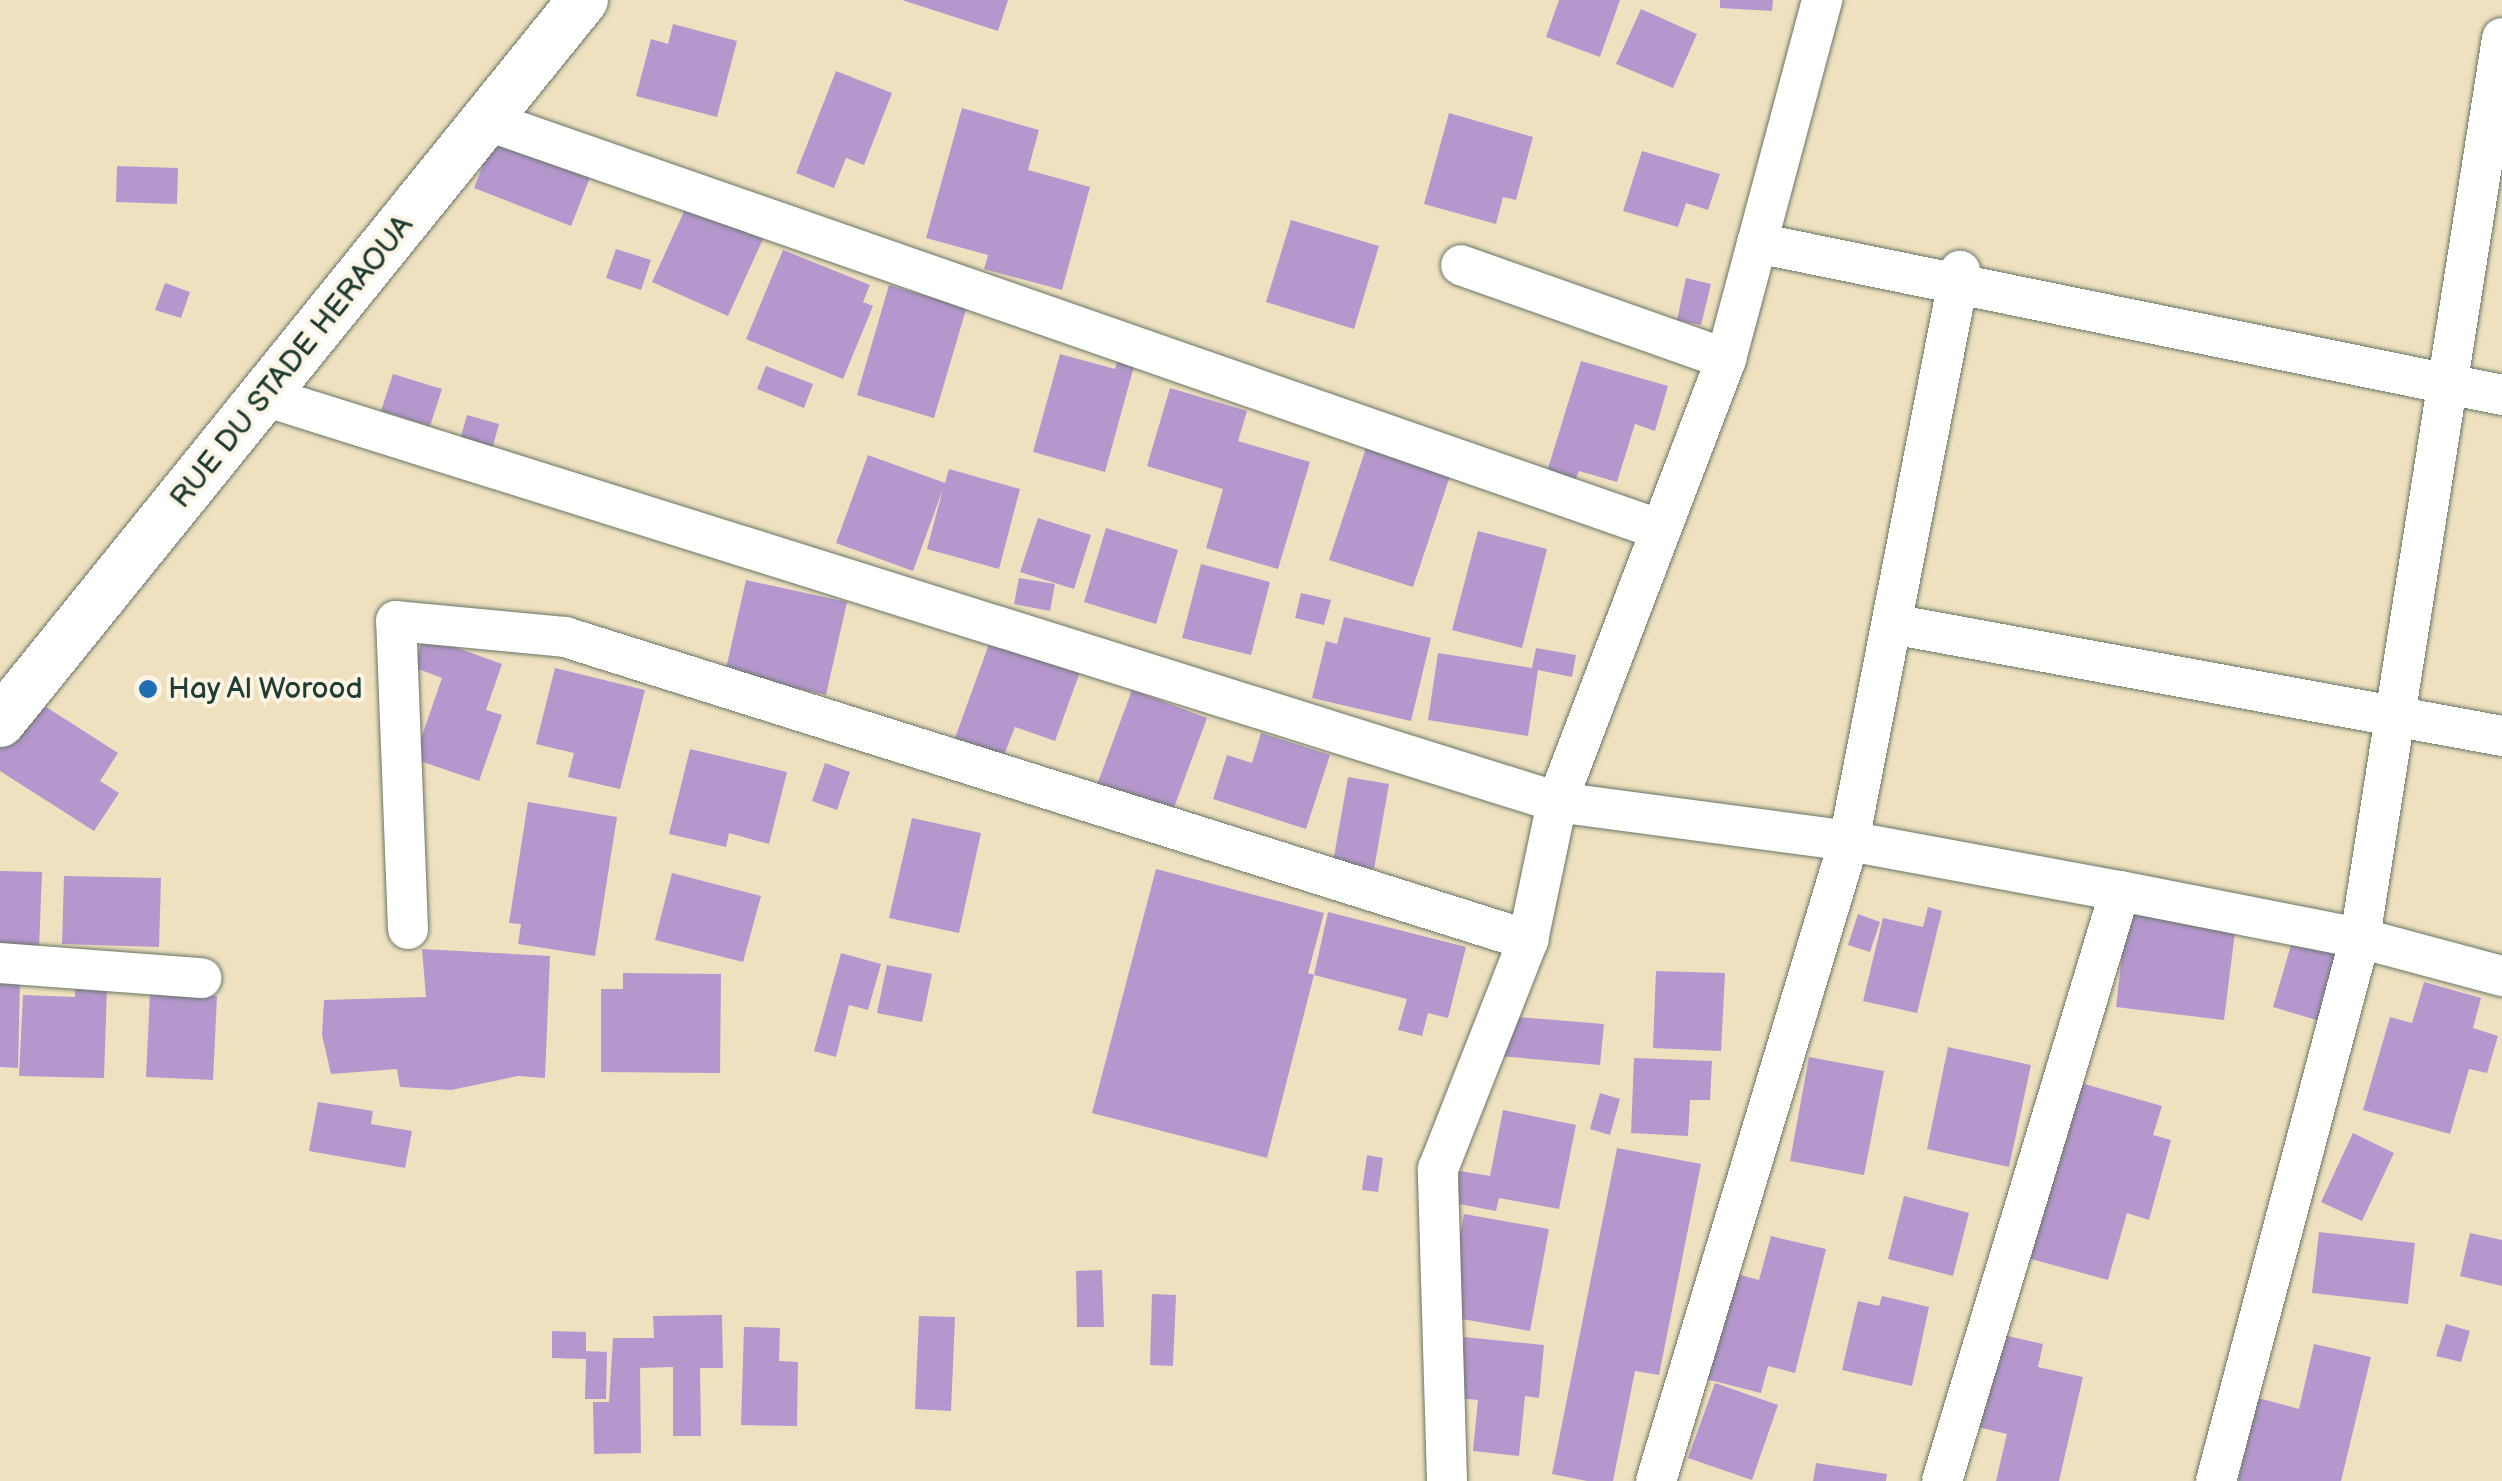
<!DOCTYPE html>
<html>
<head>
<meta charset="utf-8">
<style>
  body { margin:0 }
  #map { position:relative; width:2502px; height:1481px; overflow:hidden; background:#efe1c0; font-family:"Balsamiq Sans",sans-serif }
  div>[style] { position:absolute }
  .building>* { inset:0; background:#b597ce }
  .roads { filter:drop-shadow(0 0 2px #687665) drop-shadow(0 0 2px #687665) }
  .minor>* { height:40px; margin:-20px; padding:0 20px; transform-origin:20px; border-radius:20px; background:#fff }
  .tertiary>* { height:50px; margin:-25px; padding:0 25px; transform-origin:25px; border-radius:25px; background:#fff }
  .dots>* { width:28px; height:28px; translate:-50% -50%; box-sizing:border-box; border:5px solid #fcf5e5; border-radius:50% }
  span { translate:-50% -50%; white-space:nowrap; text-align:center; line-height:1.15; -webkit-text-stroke:8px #fcf5e5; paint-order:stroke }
  .street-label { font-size:30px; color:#1f3d34 }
  .poi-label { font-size:30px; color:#1f3d34 }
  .left { translate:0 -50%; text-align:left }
</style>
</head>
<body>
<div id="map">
  <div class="building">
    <i style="clip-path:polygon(902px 0,1008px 0,998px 31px)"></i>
    <i style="clip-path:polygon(1559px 0,1620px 0,1600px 57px,1546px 37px)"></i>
    <i style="clip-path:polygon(1720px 0,1773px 0,1772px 11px,1720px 8px)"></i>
    <i style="clip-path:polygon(1641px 9px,1697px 34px,1673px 88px,1616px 64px)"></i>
    <i style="clip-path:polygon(673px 24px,737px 41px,717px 117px,636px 96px,651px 39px,668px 44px)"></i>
    <i style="clip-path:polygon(836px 71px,892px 93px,864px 165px,846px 158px,834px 188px,796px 173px)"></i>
    <i style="clip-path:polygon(962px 108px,1039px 130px,1028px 170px,1090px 187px,1062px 290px,984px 269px,988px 255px,926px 238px)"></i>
    <i style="clip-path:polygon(1449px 113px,1533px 137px,1516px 200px,1503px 197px,1496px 224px,1424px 204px)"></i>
    <i style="clip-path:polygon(496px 132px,593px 170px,571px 226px,474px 188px)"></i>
    <i style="clip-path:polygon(1642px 151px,1720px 174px,1708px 210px,1686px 203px,1678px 227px,1623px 211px)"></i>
    <i style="clip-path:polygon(117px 166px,178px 168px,177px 204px,116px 202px)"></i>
    <i style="clip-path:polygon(692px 194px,768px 228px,728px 316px,652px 282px)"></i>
    <i style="clip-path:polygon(1291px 220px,1379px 246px,1354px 329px,1266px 302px)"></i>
    <i style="clip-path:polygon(616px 249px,651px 260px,641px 290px,606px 278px)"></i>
    <i style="clip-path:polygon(783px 250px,870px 285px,863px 302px,873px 306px,843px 379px,746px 339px)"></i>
    <i style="clip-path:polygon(1686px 278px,1711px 284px,1701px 325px,1677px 320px)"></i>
    <i style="clip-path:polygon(165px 283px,190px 292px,181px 318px,155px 310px)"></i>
    <i style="clip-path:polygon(889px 285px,940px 300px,970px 296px,934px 418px,857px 395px)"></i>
    <i style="clip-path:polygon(1060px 354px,1115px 369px,1119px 355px,1136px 359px,1105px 472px,1033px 452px)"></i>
    <i style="clip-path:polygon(1581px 361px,1668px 386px,1655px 431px,1635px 424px,1617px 482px,1579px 471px,1574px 483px,1546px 475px)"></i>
    <i style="clip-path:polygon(766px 366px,813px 384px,804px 408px,757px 389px)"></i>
    <i style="clip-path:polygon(393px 374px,442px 389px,430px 426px,381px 411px)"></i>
    <i style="clip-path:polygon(1170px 388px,1247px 411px,1238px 441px,1310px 462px,1278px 569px,1206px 548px,1223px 489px,1147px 466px)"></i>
    <i style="clip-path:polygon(467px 415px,499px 424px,492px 449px,460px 440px)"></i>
    <i style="clip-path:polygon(1366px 448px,1450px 476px,1413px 587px,1329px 560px)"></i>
    <i style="clip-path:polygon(868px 455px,945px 483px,949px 469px,1020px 489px,999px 569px,927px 549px,943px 489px,913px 571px,836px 543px)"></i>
    <i style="clip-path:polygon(1038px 518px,1091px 535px,1074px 589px,1020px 572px)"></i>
    <i style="clip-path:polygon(1106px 528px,1178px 550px,1156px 624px,1084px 602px)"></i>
    <i style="clip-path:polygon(1478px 531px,1547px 549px,1522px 648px,1452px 630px)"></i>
    <i style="clip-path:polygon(1201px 564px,1270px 582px,1251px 655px,1182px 638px)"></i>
    <i style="clip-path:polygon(1019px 578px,1055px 584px,1050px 611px,1014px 604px)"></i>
    <i style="clip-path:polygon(746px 580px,847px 602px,826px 695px,725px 673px)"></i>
    <i style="clip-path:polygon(1301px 593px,1331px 600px,1324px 625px,1295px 618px)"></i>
    <i style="clip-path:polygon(1344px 617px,1431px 638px,1411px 721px,1312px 698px,1326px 641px,1337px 644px)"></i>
    <i style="clip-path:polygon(424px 636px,502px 664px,486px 710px,502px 715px,479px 781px,414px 759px,442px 678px,413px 667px)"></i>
    <i style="clip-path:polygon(989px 644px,1081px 669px,1055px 741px,1015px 727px,1004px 755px,955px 738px)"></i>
    <i style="clip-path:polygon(1536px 648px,1576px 655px,1572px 677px,1538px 670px,1528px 736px,1428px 720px,1438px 653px,1532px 668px)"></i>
    <i style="clip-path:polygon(555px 668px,645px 690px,620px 789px,568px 777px,574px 753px,536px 744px)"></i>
    <i style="clip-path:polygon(1132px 690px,1207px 718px,1169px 821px,1094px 793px)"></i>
    <i style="clip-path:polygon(29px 696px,118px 753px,100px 781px,119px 793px,94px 831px,0 771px,0 742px)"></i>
    <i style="clip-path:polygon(1261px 733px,1330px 755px,1306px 829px,1213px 799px,1227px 755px,1252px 763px)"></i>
    <i style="clip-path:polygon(690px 749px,787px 772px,769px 844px,729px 833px,726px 847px,669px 834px)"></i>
    <i style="clip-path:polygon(825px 763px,850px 772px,837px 810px,812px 801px)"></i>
    <i style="clip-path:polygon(1348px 777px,1389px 784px,1374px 869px,1333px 862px)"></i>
    <i style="clip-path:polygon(528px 802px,617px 817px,595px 956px,518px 944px,521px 924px,509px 923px)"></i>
    <i style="clip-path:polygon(912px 818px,981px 833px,959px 933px,889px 918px)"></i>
    <i style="clip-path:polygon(1156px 869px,1324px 913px,1308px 973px,1314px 975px,1328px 912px,1466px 947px,1448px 1018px,1428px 1013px,1422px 1036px,1398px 1030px,1407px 999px,1314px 975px,1267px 1158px,1092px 1113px)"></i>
    <i style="clip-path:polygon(0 871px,42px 872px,39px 949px,0 948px)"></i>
    <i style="clip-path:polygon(672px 873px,761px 896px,743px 962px,655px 940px)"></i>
    <i style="clip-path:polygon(64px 876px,161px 878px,159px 947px,62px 944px)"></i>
    <i style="clip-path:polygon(1928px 907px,1942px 911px,1917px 1013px,1863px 1001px,1883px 918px,1923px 927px)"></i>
    <i style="clip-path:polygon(2127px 911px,2236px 924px,2224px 1020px,2116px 1007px)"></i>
    <i style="clip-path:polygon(1858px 914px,1880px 922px,1870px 952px,1848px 945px)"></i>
    <i style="clip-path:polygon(2293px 938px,2350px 953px,2330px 1024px,2273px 1007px)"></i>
    <i style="clip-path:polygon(422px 949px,550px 956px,545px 1078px,518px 1076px,451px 1090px,400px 1087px,397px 1069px,331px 1074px,322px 1035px,324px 1000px,426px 997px)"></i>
    <i style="clip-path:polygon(841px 953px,881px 964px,868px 1010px,849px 1005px,836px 1057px,814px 1051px)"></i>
    <i style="clip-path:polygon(887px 965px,932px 974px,922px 1022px,877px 1013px)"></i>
    <i style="clip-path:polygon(1656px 971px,1725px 973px,1721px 1051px,1653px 1048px)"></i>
    <i style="clip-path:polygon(623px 973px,721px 974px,720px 1073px,601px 1072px,601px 989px,623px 989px)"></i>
    <i style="clip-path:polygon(0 980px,20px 980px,18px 1068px,0 1067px)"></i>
    <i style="clip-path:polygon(2424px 982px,2481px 998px,2473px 1028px,2498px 1036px,2487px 1073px,2469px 1069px,2450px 1134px,2363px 1110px,2390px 1017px,2412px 1023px)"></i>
    <i style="clip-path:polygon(75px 987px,107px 987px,104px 1078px,19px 1076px,23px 995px,75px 997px)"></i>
    <i style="clip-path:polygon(150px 993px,217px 996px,213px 1080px,146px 1077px)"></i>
    <i style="clip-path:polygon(1504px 1016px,1604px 1024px,1600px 1065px,1500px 1056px)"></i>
    <i style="clip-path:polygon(1948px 1047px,2031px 1065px,2009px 1167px,1927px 1149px)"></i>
    <i style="clip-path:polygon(1809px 1057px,1884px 1071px,1864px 1175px,1790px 1161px)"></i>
    <i style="clip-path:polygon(1634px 1058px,1712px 1061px,1710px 1100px,1690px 1100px,1688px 1136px,1631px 1133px)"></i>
    <i style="clip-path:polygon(2074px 1081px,2162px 1106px,2153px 1135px,2171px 1140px,2149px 1220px,2127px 1213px,2108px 1280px,2024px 1257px)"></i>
    <i style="clip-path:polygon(1600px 1093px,1620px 1099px,1610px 1135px,1590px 1129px)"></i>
    <i style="clip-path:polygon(318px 1102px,373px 1111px,371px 1124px,412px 1131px,405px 1168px,309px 1151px)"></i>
    <i style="clip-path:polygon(1503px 1110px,1576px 1125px,1559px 1209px,1499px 1198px,1496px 1211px,1454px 1203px,1460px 1171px,1490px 1176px)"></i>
    <i style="clip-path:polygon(2353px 1133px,2394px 1153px,2362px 1221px,2321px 1202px)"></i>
    <i style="clip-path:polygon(1617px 1148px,1701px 1164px,1659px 1375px,1635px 1371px,1613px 1481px,1587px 1481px,1552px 1474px)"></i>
    <i style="clip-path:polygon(1367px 1155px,1383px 1158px,1378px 1192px,1362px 1190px)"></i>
    <i style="clip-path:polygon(1904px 1196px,1969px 1213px,1953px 1276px,1888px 1259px)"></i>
    <i style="clip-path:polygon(1464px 1214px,1549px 1229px,1530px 1331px,1445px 1316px)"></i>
    <i style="clip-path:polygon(2319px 1232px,2415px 1243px,2408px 1304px,2312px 1293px)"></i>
    <i style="clip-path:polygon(2470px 1233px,2502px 1240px,2502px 1286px,2460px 1276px)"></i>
    <i style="clip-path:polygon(1771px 1236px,1826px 1249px,1795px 1373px,1768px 1366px,1761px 1393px,1698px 1377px,1733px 1273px,1759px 1280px)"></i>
    <i style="clip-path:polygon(1102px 1270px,1104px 1327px,1077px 1327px,1076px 1271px)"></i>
    <i style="clip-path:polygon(1152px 1294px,1176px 1295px,1173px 1366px,1150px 1365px)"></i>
    <i style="clip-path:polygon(1882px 1296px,1929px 1307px,1912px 1386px,1842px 1370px,1858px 1301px,1879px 1306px)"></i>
    <i style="clip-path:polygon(722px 1315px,723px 1368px,700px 1368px,701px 1436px,673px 1436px,673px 1367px,640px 1368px,641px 1453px,594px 1454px,593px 1402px,609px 1402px,613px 1338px,654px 1338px,653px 1316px)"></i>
    <i style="clip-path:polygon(919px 1316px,955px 1317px,951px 1411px,915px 1409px)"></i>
    <i style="clip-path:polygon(2446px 1324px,2470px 1331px,2461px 1362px,2436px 1356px)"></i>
    <i style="clip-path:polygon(744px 1327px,780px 1328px,779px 1361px,798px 1362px,797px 1426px,741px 1425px)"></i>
    <i style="clip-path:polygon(552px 1331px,586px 1332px,586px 1351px,607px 1352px,606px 1399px,585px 1399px,586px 1359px,552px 1358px)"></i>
    <i style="clip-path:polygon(1999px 1334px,2043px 1344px,2038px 1367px,2083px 1377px,2059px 1481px,1996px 1481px,2007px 1434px,1978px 1427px)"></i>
    <i style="clip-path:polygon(1464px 1337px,1544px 1345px,1539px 1398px,1525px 1396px,1519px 1456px,1473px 1451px,1478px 1400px,1458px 1398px)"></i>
    <i style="clip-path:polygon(2314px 1344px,2371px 1357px,2341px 1481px,2238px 1481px,2258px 1398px,2299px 1409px)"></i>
    <i style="clip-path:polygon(1715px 1383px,1778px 1405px,1752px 1480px,1688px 1458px)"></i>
    <i style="clip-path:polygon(1816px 1463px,1887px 1474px,1886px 1481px,1813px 1481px)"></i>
  </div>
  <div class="roads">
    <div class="minor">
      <i style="left:485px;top:120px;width:1245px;rotate:19.22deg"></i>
      <i style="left:1757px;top:243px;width:760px;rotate:11.53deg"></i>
      <i style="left:1726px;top:359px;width:372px;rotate:-75deg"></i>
      <i style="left:264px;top:396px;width:1355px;rotate:17.43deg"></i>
      <i style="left:1557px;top:802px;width:295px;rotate:7.6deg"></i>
      <i style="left:1849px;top:841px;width:276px;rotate:10.5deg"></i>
      <i style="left:2120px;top:891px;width:245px;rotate:11.1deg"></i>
      <i style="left:2360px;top:938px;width:147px;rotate:15deg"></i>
      <i style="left:1892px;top:624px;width:620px;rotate:10.4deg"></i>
      <i style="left:408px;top:929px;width:308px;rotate:-92.2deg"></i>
      <i style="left:396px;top:621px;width:170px;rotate:5.4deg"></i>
      <i style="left:565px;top:637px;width:1010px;rotate:17.47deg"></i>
      <i style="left:0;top:963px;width:202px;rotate:4.3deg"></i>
      <i style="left:1447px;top:1481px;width:312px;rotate:-91.7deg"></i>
      <i style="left:1438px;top:1169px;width:246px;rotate:-68.5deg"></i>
      <i style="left:1528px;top:940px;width:141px;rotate:-78.1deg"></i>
      <i style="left:1557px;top:802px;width:474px;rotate:-69.1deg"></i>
      <i style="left:1726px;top:359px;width:281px;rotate:-160.5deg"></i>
      <i style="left:1656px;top:1481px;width:668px;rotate:-73.22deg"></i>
      <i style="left:1849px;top:841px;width:581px;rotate:-78.98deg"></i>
      <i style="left:1942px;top:1481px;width:616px;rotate:-73.21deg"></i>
      <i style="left:2216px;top:1481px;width:562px;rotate:-75.15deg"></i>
      <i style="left:2360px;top:938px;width:911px;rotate:-81.03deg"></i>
    </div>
    <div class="tertiary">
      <i style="left:0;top:722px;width:928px;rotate:-51.08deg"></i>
    </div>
  </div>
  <div class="dots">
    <i style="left:148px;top:689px;background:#1f6fb2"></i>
  </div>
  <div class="street-label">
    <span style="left:292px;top:362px;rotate:-51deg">RUE DU STADE HERAOUA</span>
  </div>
  <div class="poi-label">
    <span class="left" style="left:168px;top:689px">Hay Al Worood</span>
  </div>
</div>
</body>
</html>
